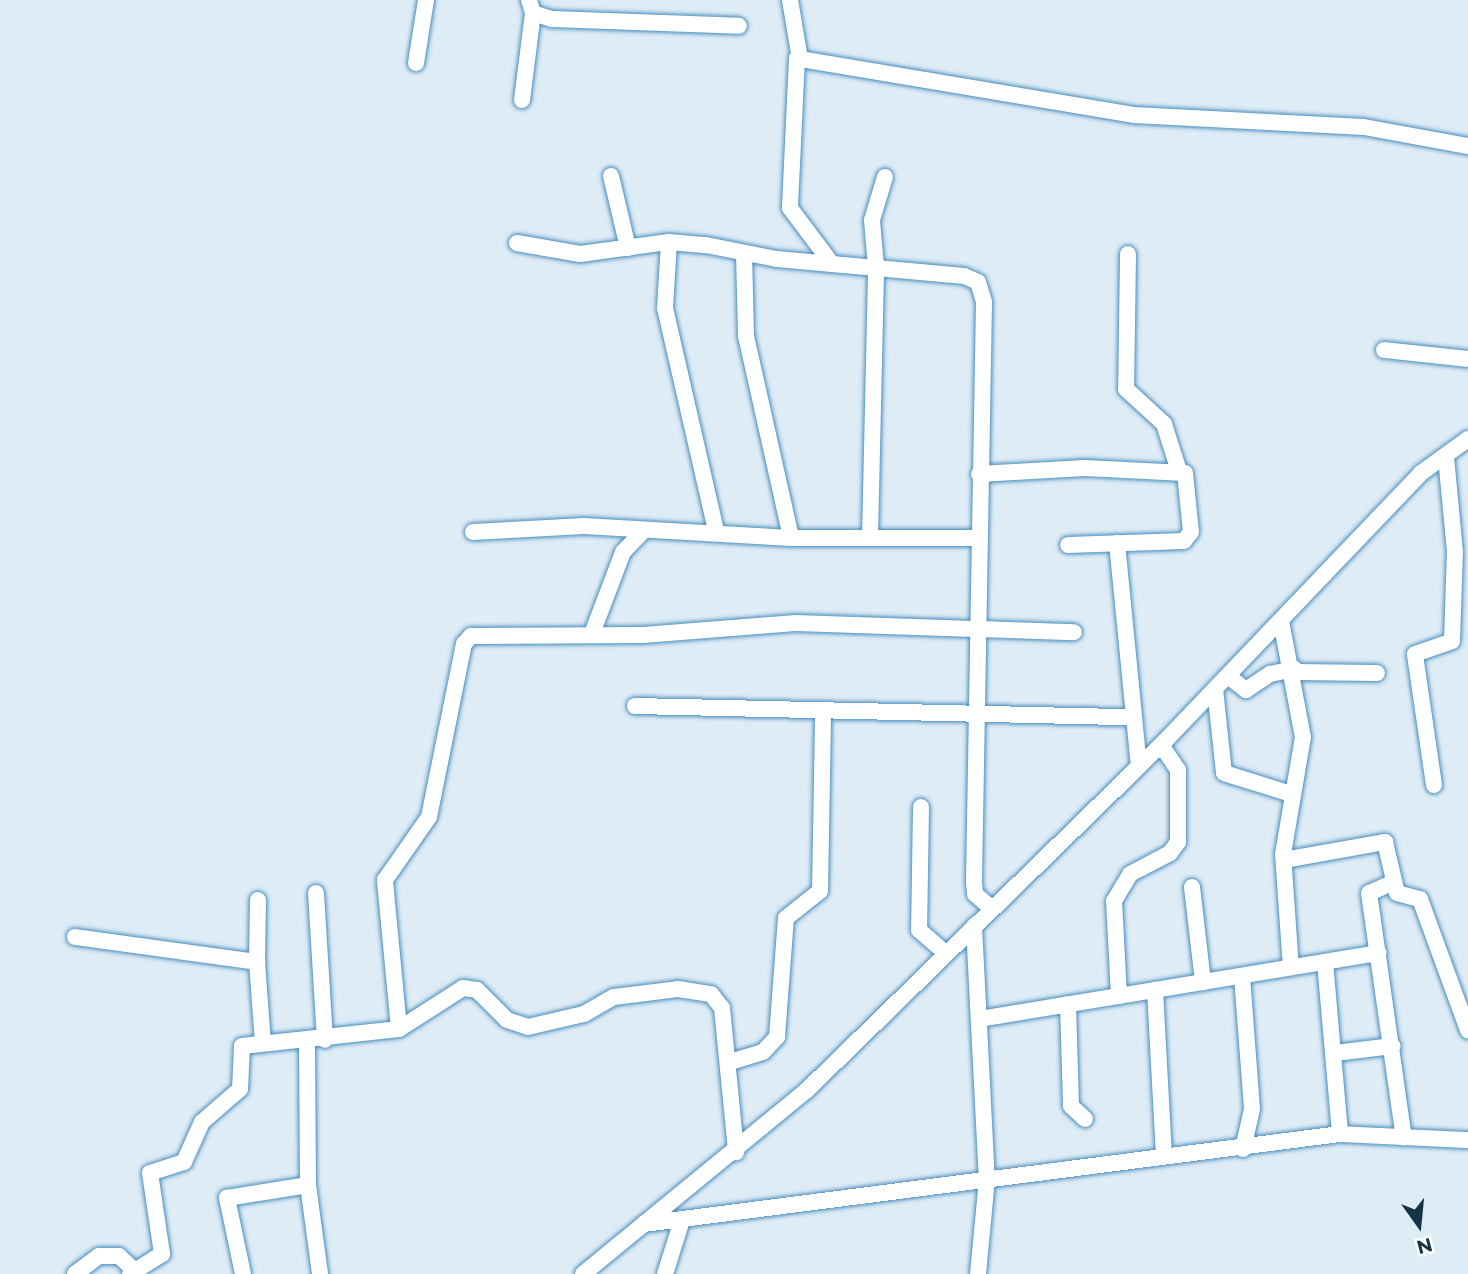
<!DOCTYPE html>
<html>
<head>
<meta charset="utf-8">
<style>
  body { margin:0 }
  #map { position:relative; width:1468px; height:1274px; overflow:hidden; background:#deecf6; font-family:Montserrat,sans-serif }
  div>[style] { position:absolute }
  .roads { filter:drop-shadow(0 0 2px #478cbe) drop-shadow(0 0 2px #478cbe) }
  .minor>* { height:16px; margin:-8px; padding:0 8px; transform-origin:8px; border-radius:8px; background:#fff }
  span { translate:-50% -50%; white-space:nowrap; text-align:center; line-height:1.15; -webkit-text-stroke:5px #fff; paint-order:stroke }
  .north { position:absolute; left:1384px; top:1190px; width:70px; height:70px; -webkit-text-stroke:5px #fff; paint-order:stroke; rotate:165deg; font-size:19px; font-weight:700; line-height:28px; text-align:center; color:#163348 }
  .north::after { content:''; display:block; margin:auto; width:24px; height:32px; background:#163348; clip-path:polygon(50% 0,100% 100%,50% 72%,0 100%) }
</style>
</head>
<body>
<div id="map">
  <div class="roads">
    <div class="minor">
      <i style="left:529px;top:0;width:14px;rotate:73deg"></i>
      <i style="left:533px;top:13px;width:20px;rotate:18deg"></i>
      <i style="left:552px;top:19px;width:187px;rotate:2.1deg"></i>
      <i style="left:790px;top:0;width:60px;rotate:80.4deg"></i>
      <i style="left:800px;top:59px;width:339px;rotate:9.5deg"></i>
      <i style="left:1134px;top:115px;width:230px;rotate:3deg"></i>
      <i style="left:1364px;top:127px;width:106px;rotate:10.4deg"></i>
      <i style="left:797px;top:58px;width:150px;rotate:92.7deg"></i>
      <i style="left:790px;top:208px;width:70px;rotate:53.1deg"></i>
      <i style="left:416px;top:63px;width:64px;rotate:-81deg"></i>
      <i style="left:522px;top:100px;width:88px;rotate:-82.8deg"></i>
      <i style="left:611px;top:176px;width:74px;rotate:76.7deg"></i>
      <i style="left:669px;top:242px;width:66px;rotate:93.5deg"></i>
      <i style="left:665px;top:308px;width:229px;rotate:77.1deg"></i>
      <i style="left:517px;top:243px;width:64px;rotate:9.9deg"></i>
      <i style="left:580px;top:254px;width:90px;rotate:-7.7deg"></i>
      <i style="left:669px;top:242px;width:37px;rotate:5deg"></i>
      <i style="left:706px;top:245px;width:72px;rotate:11.2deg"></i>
      <i style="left:777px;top:259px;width:188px;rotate:5.2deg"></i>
      <i style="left:964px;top:276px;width:15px;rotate:23deg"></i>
      <i style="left:978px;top:282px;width:21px;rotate:73deg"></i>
      <i style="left:984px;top:302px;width:580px;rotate:90.99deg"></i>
      <i style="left:974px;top:882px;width:12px;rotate:85deg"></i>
      <i style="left:975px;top:894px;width:23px;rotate:41deg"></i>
      <i style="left:744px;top:253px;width:83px;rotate:88.6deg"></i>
      <i style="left:746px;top:336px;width:207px;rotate:77.4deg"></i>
      <i style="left:1128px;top:254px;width:135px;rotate:90.8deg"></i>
      <i style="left:1126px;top:389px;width:52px;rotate:42.6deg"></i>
      <i style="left:1164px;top:424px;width:46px;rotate:72.3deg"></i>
      <i style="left:1384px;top:350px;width:84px;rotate:6.1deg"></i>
      <i style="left:979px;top:474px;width:106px;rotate:-3.2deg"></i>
      <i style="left:1085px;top:468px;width:100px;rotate:2.9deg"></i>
      <i style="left:1185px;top:473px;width:59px;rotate:84.2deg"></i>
      <i style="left:1191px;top:532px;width:11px;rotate:128deg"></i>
      <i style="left:1184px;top:541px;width:116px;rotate:178deg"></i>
      <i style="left:473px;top:532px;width:111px;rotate:-3.1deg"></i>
      <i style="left:584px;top:526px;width:207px;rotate:3.3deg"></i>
      <i style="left:791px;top:538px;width:186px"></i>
      <i style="left:870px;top:538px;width:271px;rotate:-88.7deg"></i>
      <i style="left:876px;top:267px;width:47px;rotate:-94.9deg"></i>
      <i style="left:872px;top:220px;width:45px;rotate:-73.2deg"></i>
      <i style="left:1117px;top:543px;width:224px;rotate:84.4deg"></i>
      <i style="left:1281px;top:621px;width:118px;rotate:79.3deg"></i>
      <i style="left:1303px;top:737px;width:119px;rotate:99.7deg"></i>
      <i style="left:1283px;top:854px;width:113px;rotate:86deg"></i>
      <i style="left:593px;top:631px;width:85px;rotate:-69.2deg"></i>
      <i style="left:623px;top:552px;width:29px;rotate:-46deg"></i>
      <i style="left:1294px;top:672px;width:83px;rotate:0.7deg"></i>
      <i style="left:1228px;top:676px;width:23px;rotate:38deg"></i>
      <i style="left:1246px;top:690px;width:29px;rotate:-34deg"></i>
      <i style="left:1270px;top:674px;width:25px;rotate:-12deg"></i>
      <i style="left:1215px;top:689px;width:84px;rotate:83.9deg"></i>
      <i style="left:1224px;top:773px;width:70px;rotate:17.4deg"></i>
      <i style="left:635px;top:706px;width:499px;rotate:1.3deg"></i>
      <i style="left:1434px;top:785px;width:132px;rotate:-98.3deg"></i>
      <i style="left:1415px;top:654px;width:39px;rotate:-19deg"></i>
      <i style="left:1452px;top:641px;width:89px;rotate:-88.1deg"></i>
      <i style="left:1455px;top:552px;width:95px;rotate:-95.4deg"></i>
      <i style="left:921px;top:807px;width:123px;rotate:90.9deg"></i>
      <i style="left:919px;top:930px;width:35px;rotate:41deg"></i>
      <i style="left:1284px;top:860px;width:103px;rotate:-10.1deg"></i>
      <i style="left:1385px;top:842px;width:52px;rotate:76.8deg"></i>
      <i style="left:1397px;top:893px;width:24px;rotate:15deg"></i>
      <i style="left:1420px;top:899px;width:140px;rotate:69.9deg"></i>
      <i style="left:1394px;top:882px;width:27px;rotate:156deg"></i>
      <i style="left:1369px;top:893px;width:247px;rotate:81.9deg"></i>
      <i style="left:1192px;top:887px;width:96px;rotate:83.4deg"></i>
      <i style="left:316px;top:893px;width:147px;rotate:86.5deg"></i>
      <i style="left:974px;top:926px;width:253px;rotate:87.1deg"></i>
      <i style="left:987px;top:1179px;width:95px;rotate:95.4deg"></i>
      <i style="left:75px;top:937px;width:184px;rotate:7.8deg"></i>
      <i style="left:257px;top:962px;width:81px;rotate:85.8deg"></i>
      <i style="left:257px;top:962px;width:62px;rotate:-89.1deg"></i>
      <i style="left:1325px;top:962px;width:173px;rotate:85deg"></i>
      <i style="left:1242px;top:976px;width:133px;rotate:85.7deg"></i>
      <i style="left:1252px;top:1109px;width:41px;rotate:102.7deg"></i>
      <i style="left:1155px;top:990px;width:165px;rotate:86.9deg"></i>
      <i style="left:1119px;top:996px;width:95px;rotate:-93deg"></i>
      <i style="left:1114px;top:901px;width:31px;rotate:-59deg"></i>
      <i style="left:1130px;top:874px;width:45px;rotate:-27.7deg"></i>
      <i style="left:1170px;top:853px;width:14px;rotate:-54deg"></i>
      <i style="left:1178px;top:842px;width:72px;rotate:-90deg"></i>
      <i style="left:1178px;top:770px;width:30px;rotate:-124deg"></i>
      <i style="left:1068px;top:1004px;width:102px;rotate:88.3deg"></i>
      <i style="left:1071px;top:1106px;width:19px;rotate:43deg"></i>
      <i style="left:979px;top:1019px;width:405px;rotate:-9.4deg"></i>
      <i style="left:399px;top:1029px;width:150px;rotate:-95.4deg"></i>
      <i style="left:385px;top:880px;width:77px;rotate:-55.1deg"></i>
      <i style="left:429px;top:817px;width:177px;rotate:-78.6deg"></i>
      <i style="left:464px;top:644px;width:11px;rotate:-49deg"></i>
      <i style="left:471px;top:636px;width:172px;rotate:-0.3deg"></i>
      <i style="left:643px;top:635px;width:153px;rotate:-4.5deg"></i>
      <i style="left:796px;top:623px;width:278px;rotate:1.9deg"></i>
      <i style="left:307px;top:1043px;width:142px;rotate:89.6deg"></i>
      <i style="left:308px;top:1185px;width:90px;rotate:82.3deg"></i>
      <i style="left:1335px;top:1053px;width:58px;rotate:-6.9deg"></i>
      <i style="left:730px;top:1062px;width:34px;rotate:-17deg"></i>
      <i style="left:763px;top:1052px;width:21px;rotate:-47deg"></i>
      <i style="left:777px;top:1037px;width:119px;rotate:-85.7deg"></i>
      <i style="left:786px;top:918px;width:43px;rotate:-38.5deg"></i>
      <i style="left:820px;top:891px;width:177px;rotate:-89deg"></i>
      <i style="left:644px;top:1224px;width:702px;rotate:-7.37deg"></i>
      <i style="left:1340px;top:1134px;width:128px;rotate:2.7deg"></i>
      <i style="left:75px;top:1274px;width:30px;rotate:-37deg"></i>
      <i style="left:99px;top:1256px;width:20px"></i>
      <i style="left:119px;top:1256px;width:18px;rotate:43deg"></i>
      <i style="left:130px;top:1274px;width:38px;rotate:-32deg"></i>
      <i style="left:162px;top:1254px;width:82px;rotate:-98.4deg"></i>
      <i style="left:150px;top:1173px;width:36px;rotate:-18deg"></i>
      <i style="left:184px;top:1162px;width:44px;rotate:-65.8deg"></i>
      <i style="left:202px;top:1122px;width:50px;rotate:-41deg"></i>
      <i style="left:240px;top:1089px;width:43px;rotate:-87.3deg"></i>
      <i style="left:242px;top:1046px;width:158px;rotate:-6.2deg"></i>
      <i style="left:399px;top:1029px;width:76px;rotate:-32.6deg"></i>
      <i style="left:463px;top:988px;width:14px;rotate:8deg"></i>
      <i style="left:477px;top:990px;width:42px;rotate:45deg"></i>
      <i style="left:507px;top:1020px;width:22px;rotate:18deg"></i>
      <i style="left:528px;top:1027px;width:57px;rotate:-13.1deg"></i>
      <i style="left:584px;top:1014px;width:34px;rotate:-30deg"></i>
      <i style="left:614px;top:997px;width:64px;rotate:-7.1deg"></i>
      <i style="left:678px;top:989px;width:33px;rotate:9deg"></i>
      <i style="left:711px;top:994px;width:18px;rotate:52deg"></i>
      <i style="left:722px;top:1008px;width:145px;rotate:84.4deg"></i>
      <i style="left:243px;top:1274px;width:78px;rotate:-101.9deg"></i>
      <i style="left:227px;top:1198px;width:82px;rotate:-9.1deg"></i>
      <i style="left:583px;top:1274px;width:290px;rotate:-39.4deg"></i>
      <i style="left:807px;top:1090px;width:501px;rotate:-44.27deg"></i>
      <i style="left:1166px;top:740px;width:369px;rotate:-46.3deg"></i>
      <i style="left:1421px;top:473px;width:58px;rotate:-35.9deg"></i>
      <i style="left:665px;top:1274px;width:57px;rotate:-72.5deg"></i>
    </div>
  </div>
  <div class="north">N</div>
</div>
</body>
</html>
